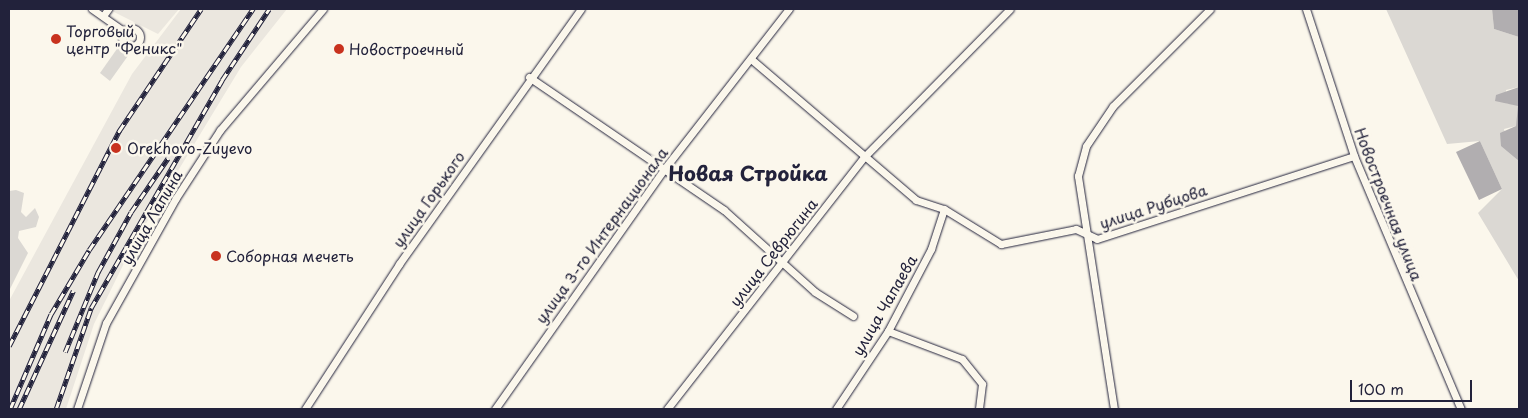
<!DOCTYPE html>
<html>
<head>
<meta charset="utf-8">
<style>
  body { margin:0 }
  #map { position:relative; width:1528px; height:418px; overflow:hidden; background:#fbf7ec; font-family:"Playpen Sans",sans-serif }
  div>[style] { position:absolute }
  .built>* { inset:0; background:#ebe7df }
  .green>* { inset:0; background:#dbd8d3 }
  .water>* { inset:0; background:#b1aeb0 }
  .roads { filter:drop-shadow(0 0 1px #22223b) drop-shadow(0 0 1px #22223b) }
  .minor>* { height:7px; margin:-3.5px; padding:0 3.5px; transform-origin:3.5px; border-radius:3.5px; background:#fbf7ec }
  .minor>.ring { margin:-3.5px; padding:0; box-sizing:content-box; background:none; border:7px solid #fbf7ec; border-radius:50% }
  .rail>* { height:4.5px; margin-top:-2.25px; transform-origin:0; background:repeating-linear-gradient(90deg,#fbf7ec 0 8px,#22223b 0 16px); box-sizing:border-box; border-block:1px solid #22223b }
  .dots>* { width:14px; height:14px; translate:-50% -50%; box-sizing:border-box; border:2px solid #fbf7ec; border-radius:50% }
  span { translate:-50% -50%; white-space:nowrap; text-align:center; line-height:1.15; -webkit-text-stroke:5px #fbf7ec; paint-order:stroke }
  .poi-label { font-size:15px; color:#22223b }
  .left { translate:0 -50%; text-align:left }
  .street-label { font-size:15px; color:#22223b }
  .district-label { font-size:20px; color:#22223b; font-weight:700 }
  .frame { position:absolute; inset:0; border:10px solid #22223b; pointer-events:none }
  .scale { position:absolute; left:1350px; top:380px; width:122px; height:22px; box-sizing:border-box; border:2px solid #22223b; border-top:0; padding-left:6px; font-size:15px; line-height:18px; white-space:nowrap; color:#22223b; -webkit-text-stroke:4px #fbf7ec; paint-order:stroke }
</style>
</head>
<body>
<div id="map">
  <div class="built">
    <i style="clip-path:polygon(108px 9px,179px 9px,158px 34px)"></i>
    <i style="clip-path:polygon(181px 9px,287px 9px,241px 67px,133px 245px,94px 324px,66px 409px,9px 409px,9px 301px,132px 74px)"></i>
  </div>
  <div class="green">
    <i style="clip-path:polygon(1386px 9px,1492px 9px,1494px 29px,1519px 37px,1519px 87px,1506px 90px,1505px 103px,1518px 105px,1518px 118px,1516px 126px,1504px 129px,1509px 149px,1519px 161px,1519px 281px,1478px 213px,1502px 189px,1480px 141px,1447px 144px)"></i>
    <i style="clip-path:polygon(119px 46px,130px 53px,110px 81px,100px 73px)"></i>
    <i style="clip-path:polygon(16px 190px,24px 193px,21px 212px,26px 217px,35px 208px,39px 217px,36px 227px,19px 231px,18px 238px,28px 253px,9px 291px,9px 191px)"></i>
  </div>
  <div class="water">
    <i style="clip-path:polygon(1492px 9px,1519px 9px,1519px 37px,1494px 29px)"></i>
    <i style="clip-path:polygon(1519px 87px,1519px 161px,1501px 146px,1500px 133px,1516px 126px,1518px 106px,1495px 101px,1496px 95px)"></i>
    <i style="clip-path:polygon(1480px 141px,1502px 189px,1479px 200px,1456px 152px)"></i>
  </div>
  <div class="roads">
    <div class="minor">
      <i style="left:92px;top:9px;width:39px;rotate:35deg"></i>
      <i style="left:1306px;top:9px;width:155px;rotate:71.9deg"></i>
      <i style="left:1354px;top:156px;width:275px;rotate:67.1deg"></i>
      <i style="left:103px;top:16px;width:9px;rotate:-54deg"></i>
      <i class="ring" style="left:122px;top:28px;width:11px;height:11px"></i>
      <i style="left:751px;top:59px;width:217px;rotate:40.5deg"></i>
      <i style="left:916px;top:200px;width:29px;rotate:18deg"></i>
      <i style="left:944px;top:209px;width:67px;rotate:31.6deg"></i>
      <i style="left:1001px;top:244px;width:76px;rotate:-11.3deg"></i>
      <i style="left:1076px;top:229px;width:23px;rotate:25deg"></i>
      <i style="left:1097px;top:239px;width:270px;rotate:-17.9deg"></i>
      <i style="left:529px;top:77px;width:236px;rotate:34.3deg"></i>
      <i style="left:724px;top:210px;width:122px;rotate:42deg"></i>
      <i style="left:815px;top:292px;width:45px;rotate:32.3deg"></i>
      <i style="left:888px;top:331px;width:79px;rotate:20.7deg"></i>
      <i style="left:962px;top:359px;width:32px;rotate:51deg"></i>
      <i style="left:982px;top:384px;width:25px;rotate:97deg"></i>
      <i style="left:77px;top:409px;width:91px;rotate:-71.4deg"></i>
      <i style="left:106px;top:323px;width:143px;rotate:-60.8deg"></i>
      <i style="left:176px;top:198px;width:81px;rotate:-57.1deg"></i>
      <i style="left:220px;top:130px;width:159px;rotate:-49.6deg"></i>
      <i style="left:305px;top:409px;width:173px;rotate:-57deg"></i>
      <i style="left:399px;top:264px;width:313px;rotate:-54.5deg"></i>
      <i style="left:495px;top:409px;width:295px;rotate:-54.8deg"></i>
      <i style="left:665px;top:168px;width:202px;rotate:-52.1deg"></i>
      <i style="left:667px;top:409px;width:321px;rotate:-52deg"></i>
      <i style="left:865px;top:156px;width:206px;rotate:-45.4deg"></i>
      <i style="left:836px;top:409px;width:94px;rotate:-56.3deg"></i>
      <i style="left:888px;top:331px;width:93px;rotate:-62.3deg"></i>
      <i style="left:931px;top:249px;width:42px;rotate:-72deg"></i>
      <i style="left:1114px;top:409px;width:236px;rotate:-98.8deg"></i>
      <i style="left:1078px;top:176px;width:31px;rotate:-75deg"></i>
      <i style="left:1086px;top:146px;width:48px;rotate:-56deg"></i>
      <i style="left:1113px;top:106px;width:137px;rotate:-45deg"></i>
    </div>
  </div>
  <div class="rail">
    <i style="left:9px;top:346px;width:242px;rotate:-62.9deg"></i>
    <i style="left:119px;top:131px;width:147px;rotate:-56.1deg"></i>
    <i style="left:65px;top:352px;width:87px;rotate:-67.6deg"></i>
    <i style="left:98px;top:272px;width:68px;rotate:-61.2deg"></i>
    <i style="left:131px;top:212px;width:65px;rotate:-55.6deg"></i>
    <i style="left:10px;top:409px;width:103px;rotate:-66.7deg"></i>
    <i style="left:51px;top:314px;width:74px;rotate:-59.3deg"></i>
    <i style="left:89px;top:250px;width:292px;rotate:-55.8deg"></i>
    <i style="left:19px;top:409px;width:130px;rotate:-65.4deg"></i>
    <i style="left:56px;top:409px;width:107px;rotate:-70.9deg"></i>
    <i style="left:91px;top:308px;width:263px;rotate:-60.1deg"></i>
    <i style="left:222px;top:80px;width:85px;rotate:-56.5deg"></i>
  </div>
  <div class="dots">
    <i style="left:56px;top:39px;background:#c8321e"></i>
    <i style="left:339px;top:49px;background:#c8321e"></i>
    <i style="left:116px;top:148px;background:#c8321e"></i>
    <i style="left:216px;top:256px;background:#c8321e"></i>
  </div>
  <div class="poi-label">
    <span class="left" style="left:66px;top:39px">Торговый<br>центр "Феникс"</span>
    <span class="left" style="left:349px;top:49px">Новостроечный</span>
    <span class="left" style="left:127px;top:148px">Orekhovo-Zuyevo</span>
    <span class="left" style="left:226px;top:256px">Соборная мечеть</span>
  </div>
  <div class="street-label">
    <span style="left:428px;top:199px;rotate:-55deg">улица Горького</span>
    <span style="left:1389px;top:204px;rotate:69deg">Новостроечная улица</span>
    <span style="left:1153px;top:206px;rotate:-18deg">улица Рубцова</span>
    <span style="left:151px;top:217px;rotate:-60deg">улица Лапина</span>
    <span style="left:601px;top:235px;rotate:-54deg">улица 3-го Интернационала</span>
    <span style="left:773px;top:252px;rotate:-52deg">улица Севрюгина</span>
    <span style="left:884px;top:305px;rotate:-60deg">улица Чапаева</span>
  </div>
  <div class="district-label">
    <span style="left:748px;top:173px">Новая Стройка</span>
  </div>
  <div class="frame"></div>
  <div class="scale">100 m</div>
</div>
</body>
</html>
